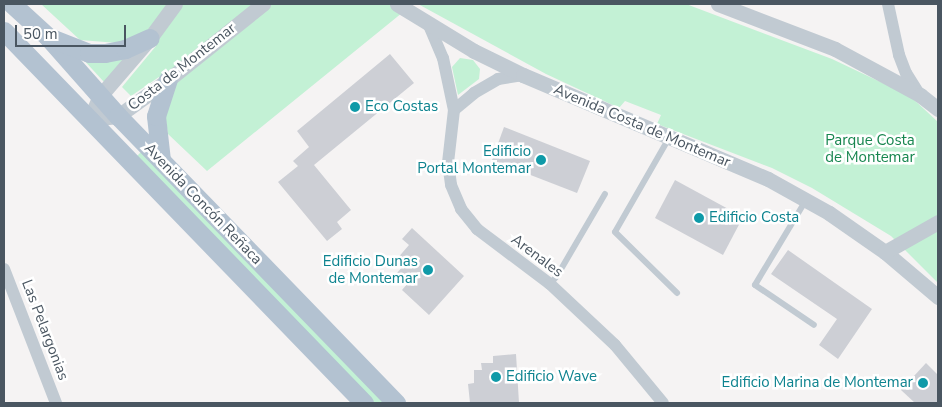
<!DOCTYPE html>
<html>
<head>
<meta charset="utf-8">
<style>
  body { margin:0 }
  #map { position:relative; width:942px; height:407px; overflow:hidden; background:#f5f3f3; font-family:"Nunito Sans",sans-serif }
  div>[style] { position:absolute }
  .green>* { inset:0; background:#c3f1d5 }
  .building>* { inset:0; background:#cdcfd5 }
  .service>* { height:6px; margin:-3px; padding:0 3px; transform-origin:3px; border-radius:3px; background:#c1cad2 }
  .minor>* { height:12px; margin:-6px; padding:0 6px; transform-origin:6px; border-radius:6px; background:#c1cad2 }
  .tertiary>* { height:15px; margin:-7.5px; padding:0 7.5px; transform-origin:7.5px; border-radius:7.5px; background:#c1cad2 }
  .primary>* { height:19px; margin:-9.5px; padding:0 9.5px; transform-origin:9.5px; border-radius:9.5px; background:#b3c2d1 }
  .dots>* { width:14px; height:14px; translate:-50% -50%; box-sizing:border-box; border:2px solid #fff; border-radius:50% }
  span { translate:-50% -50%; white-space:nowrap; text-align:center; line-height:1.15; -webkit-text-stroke:5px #fff; paint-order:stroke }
  .street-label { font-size:15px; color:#4a5661 }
  .culture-label { font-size:15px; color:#0d838f }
  .left { translate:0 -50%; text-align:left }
  .right { translate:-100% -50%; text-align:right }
  .park-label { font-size:15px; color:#17864f }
  .frame { position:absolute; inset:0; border:5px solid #4a5661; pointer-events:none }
  .scale { position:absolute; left:15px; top:25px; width:111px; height:22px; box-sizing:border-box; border:2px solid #4a5661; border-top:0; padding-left:6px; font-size:15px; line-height:18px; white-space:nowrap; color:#4a5661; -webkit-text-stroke:4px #fff; paint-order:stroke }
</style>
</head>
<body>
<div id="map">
  <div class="green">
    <i style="clip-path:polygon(41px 4px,413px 4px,207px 171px,168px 134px,159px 77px,131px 96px,122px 87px,156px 46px,80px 40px)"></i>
    <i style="clip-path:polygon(418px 4px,686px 4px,832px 59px,910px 96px,938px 122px,938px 283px,891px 236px,812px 188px,772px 168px,657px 124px,661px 115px,625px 101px,619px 108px,546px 74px)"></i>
    <i style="clip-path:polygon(81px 57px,127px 58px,104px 82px)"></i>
    <i style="clip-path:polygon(460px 58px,473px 60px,480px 69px,479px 79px,458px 95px,452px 67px)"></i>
    <i style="clip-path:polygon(142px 151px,384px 403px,374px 403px,273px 299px,137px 156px)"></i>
  </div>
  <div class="building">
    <i style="clip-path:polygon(390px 54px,414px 83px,314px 165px,351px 210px,337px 222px,342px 229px,327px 241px,278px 182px,298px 166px,293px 161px,309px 147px,297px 131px)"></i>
    <i style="clip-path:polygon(504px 127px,590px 161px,577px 193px,492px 160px)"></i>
    <i style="clip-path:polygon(675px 180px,743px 217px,723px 255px,655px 218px)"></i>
    <i style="clip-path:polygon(412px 228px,464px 276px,429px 315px,402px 290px,408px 283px,397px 273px,403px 266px,396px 260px,409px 245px,402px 239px)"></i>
    <i style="clip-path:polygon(788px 250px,872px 309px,838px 359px,819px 345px,837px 319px,771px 274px)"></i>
    <i style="clip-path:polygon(516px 354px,519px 403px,470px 403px,468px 384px,474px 383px,474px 370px,482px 370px,481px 363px,493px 363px,493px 356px)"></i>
    <i style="clip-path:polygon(926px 363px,938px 375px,938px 403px,915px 403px,901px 390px)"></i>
  </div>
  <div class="service">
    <i style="left:669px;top:138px;width:108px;rotate:119.9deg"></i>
    <i style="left:615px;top:232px;width:87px;rotate:44.5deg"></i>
    <i style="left:806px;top:200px;width:99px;rotate:121deg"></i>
    <i style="left:755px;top:285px;width:71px;rotate:34.1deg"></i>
    <i style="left:550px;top:284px;width:11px;rotate:-49deg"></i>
    <i style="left:557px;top:276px;width:95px;rotate:-59.7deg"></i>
  </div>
  <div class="minor">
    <i style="left:888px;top:4px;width:52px;rotate:77.8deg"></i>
    <i style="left:899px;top:55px;width:19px;rotate:69deg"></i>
    <i style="left:906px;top:73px;width:26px;rotate:58deg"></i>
    <i style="left:428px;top:23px;width:38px;rotate:67deg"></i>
    <i style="left:443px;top:58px;width:53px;rotate:78.1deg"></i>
    <i style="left:454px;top:110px;width:53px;rotate:96.5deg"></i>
    <i style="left:448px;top:163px;width:22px;rotate:82deg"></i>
    <i style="left:451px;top:185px;width:26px;rotate:67deg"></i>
    <i style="left:461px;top:209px;width:26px;rotate:51deg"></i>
    <i style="left:477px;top:229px;width:91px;rotate:37deg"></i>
    <i style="left:550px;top:284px;width:89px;rotate:43.2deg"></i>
    <i style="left:615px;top:345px;width:75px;rotate:50.4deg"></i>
    <i style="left:454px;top:110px;width:26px;rotate:-40deg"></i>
    <i style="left:474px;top:93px;width:28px;rotate:-30deg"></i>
    <i style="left:498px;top:79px;width:25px;rotate:-9deg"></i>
    <i style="left:4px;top:269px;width:144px;rotate:68.8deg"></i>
  </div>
  <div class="tertiary">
    <i style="left:397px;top:4px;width:90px;rotate:31.4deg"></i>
    <i style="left:474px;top:51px;width:55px;rotate:26.1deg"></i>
    <i style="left:523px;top:75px;width:266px;rotate:23deg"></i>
    <i style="left:768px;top:179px;width:70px;rotate:29.1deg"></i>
    <i style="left:829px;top:213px;width:68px;rotate:34.9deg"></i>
    <i style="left:885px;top:252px;width:70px;rotate:40.3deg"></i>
    <i style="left:718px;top:4px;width:125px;rotate:21deg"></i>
    <i style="left:835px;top:49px;width:97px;rotate:28.4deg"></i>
    <i style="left:920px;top:95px;width:23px;rotate:38deg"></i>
    <i style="left:90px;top:119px;width:28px;rotate:-6deg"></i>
    <i style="left:118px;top:116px;width:62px;rotate:-35.8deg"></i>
    <i style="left:168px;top:80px;width:122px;rotate:-38.7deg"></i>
    <i style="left:90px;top:119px;width:25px;rotate:-67deg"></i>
    <i style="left:100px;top:96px;width:77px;rotate:-49.2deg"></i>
    <i style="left:150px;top:38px;width:42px;rotate:-53.7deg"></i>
    <i style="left:885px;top:252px;width:61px;rotate:-29.5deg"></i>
  </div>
  <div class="primary">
    <i style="left:12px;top:4px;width:49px;rotate:42.5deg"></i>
    <i style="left:48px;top:37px;width:106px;rotate:48.5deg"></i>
    <i style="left:118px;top:116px;width:400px;rotate:45.9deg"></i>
    <i style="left:4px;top:31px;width:518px;rotate:45.94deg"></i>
    <i style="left:51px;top:38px;width:41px;rotate:21.5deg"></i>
    <i style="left:89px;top:53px;width:16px"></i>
    <i style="left:105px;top:53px;width:20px;rotate:-11deg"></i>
    <i style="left:125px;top:49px;width:27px;rotate:-24deg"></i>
    <i style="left:161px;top:160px;width:44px;rotate:-96.5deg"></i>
    <i style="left:156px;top:116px;width:38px;rotate:-72deg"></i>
  </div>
  <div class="dots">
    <i style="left:355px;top:107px;background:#0f9aa8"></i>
    <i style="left:541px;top:160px;background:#0f9aa8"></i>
    <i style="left:699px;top:218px;background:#0f9aa8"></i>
    <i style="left:428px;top:270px;background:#0f9aa8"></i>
    <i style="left:496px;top:377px;background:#0f9aa8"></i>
    <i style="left:923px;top:383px;background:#0f9aa8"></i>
  </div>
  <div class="street-label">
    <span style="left:182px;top:67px;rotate:-38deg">Costa de Montemar</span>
    <span style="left:642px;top:126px;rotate:23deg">Avenida Costa de Montemar</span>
    <span style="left:203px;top:204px;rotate:46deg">Avenida Concón Reñaca</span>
    <span style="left:537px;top:256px;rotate:37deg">Arenales</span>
    <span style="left:45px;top:330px;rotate:69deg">Las Pelargonias</span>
  </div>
  <div class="culture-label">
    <span class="left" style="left:365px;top:107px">Eco Costas</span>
    <span class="right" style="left:531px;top:160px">Edificio<br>Portal Montemar</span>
    <span class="left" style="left:709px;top:218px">Edificio Costa</span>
    <span class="right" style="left:418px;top:270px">Edificio Dunas<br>de Montemar</span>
    <span class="left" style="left:506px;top:377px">Edificio Wave</span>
    <span class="right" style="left:913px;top:383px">Edificio Marina de Montemar</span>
  </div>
  <div class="park-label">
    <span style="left:870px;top:149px">Parque Costa<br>de Montemar</span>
  </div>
  <div class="frame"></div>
  <div class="scale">50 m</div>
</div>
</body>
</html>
